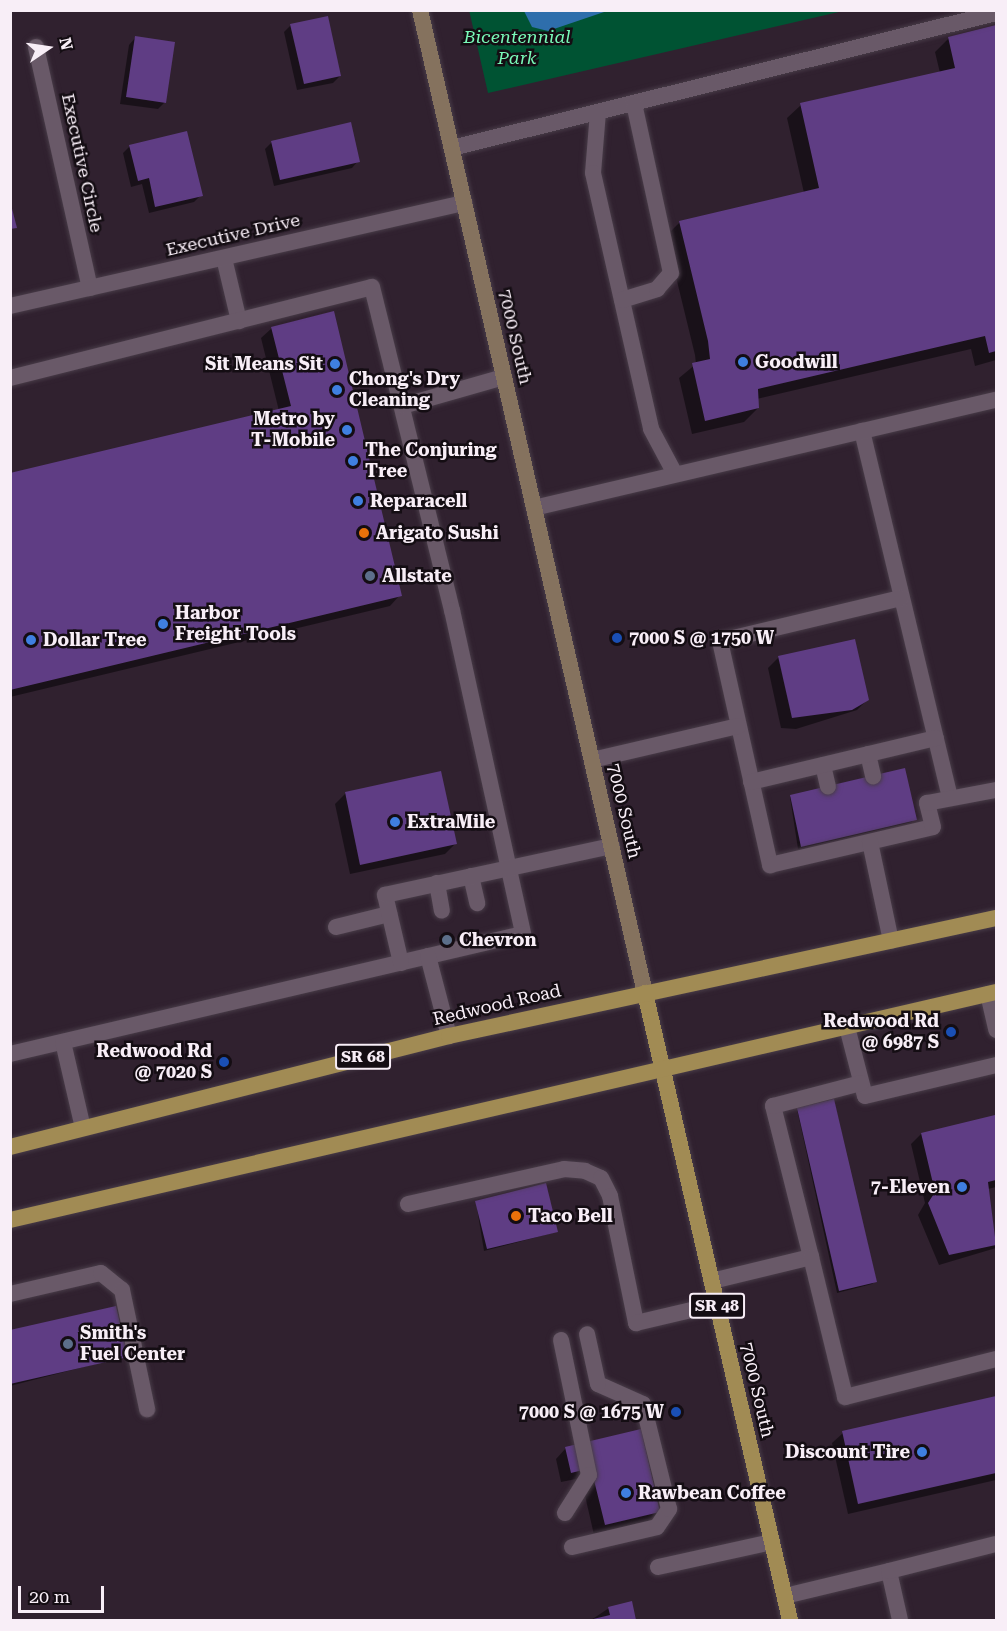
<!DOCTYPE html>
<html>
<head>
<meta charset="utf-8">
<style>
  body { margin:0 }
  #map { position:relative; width:1007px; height:1631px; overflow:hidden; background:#30212f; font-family:"Roboto Serif",serif }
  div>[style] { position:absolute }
  .green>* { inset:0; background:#005333 }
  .water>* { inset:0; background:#2e6eac }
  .shadow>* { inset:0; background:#0007 }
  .building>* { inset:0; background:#5f3d84 }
  .roads { filter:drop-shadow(0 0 2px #483c48) drop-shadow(0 0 2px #483c48) }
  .service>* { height:16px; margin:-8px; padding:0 8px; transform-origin:8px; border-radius:8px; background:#695968 }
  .minor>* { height:16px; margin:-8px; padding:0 8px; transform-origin:8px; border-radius:8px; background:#695968 }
  .secondary>* { height:16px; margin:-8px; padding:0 8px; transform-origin:8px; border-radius:8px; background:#85725e }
  .primary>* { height:16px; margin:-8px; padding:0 8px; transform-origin:8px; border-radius:8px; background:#a18b54 }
  .dots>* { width:16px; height:16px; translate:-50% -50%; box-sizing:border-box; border:3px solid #140d13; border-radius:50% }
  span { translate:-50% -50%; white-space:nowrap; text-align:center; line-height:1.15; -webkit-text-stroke:5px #140d13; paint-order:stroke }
  .shield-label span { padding:2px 4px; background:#140d13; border:2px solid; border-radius:4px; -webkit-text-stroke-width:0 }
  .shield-label { font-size:16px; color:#f8eef7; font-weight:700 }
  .park-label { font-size:18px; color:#79f9b8; font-style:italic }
  .street-label { font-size:18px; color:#f8eef7 }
  .poi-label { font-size:18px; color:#f8eef7; font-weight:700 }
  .left { translate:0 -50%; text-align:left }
  .right { translate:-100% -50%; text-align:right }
  .frame { position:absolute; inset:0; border:12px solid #f8eef7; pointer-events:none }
  .north { position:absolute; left:18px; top:18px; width:60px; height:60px; -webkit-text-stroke:4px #140d13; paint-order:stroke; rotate:77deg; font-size:16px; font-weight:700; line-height:24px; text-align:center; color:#f8eef7 }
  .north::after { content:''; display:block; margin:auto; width:21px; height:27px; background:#f8eef7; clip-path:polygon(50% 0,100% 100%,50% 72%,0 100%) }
  .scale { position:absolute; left:18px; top:1586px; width:86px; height:27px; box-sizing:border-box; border:3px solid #f8eef7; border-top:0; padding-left:8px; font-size:18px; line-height:21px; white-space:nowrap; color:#f8eef7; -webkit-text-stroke:4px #140d13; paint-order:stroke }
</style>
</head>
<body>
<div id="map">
  <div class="green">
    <i style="clip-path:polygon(469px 10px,843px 11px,488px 93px)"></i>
  </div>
  <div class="water">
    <i style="clip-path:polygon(524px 11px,607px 11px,548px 31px,532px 27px)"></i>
  </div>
  <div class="shadow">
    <i style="clip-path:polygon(291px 25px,340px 76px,333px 83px,297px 90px,284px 32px)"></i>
    <i style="clip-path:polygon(996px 27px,996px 360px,975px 366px,971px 349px,757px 399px,758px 408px,744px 422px,692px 434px,679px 378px,696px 364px,695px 355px,666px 236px,680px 222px,804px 193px,787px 118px,801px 105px,940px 73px,935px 52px,949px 38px)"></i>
    <i style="clip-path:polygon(135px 38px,165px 102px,158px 109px,120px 104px,129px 45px)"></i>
    <i style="clip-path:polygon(272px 142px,358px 161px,352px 168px,274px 186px,265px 149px)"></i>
    <i style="clip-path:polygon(130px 146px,201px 195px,194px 202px,149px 213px,142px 184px,131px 187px,123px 153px)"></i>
    <i style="clip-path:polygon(272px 328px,400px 595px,390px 606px,10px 697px,10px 475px,279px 411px,261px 338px)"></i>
    <i style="clip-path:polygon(779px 657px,867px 700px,857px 710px,796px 729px,781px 728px,768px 668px)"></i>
    <i style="clip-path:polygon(904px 770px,912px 822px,798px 849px,790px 797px)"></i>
    <i style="clip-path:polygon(346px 793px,455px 844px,445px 854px,350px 874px,335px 804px)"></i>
    <i style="clip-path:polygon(797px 1109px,875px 1281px,872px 1284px,837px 1293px)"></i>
    <i style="clip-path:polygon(994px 1117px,996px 1187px,988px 1189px,996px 1248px,939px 1265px,918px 1215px,925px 1203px,911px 1144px,921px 1134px)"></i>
    <i style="clip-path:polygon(476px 1202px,556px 1232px,484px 1251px)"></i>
    <i style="clip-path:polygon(10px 1332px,126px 1356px,10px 1386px)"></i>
    <i style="clip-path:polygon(996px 1397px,996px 1480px,848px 1514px,832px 1443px,843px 1433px)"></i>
    <i style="clip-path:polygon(566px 1448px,658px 1512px,648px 1522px,594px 1535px,581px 1478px,561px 1482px,556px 1459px)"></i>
    <i style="clip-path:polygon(631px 1603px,635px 1620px,591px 1620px,609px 1608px)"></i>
  </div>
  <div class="building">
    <i style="clip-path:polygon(328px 16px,341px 76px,304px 84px,290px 24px)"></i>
    <i style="clip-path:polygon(996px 25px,996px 351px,989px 353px,985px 336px,758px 389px,759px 408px,705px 421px,692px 363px,710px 359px,708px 341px,679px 221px,819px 188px,800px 103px,955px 68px,948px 37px)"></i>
    <i style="clip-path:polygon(135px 36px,175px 42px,166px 103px,126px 97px)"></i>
    <i style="clip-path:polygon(351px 122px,360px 162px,280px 180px,271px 141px)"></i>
    <i style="clip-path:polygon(187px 131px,203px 196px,155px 207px,149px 178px,138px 181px,129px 145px)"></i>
    <i style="clip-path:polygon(10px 201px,17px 228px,10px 229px)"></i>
    <i style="clip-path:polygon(334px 311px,402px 596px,10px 690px,10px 473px,291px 406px,271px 327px)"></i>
    <i style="clip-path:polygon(855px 639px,869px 700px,852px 710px,792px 718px,778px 656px)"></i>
    <i style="clip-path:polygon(905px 768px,917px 820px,801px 847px,790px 795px)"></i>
    <i style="clip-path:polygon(441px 771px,457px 844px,360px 865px,345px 792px)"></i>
    <i style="clip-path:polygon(834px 1099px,877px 1282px,839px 1291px,797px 1108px)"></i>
    <i style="clip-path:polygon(995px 1115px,996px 1180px,988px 1182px,996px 1245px,949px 1255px,928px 1203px,935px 1192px,921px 1133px)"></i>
    <i style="clip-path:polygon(546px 1183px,558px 1232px,487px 1249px,475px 1201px)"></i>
    <i style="clip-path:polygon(116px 1306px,128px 1357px,10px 1384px,10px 1330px)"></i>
    <i style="clip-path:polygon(996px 1396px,996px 1473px,858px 1504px,842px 1431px)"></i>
    <i style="clip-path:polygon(641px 1429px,660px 1512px,605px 1525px,591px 1468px,571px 1473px,565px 1447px)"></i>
    <i style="clip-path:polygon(632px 1601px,636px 1620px,589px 1620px,610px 1615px,608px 1607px)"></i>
  </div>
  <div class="roads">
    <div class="service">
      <i style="left:598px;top:112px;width:61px;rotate:94.7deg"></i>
      <i style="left:593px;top:173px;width:262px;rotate:77.2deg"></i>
      <i style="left:651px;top:429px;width:51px;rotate:61.9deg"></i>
      <i style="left:452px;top:148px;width:561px;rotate:-13.94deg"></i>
      <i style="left:224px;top:258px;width:65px;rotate:76.6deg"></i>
      <i style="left:622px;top:300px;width:37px;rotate:-17deg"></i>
      <i style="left:657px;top:289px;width:21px;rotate:-49deg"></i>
      <i style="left:671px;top:273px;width:174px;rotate:-102.3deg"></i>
      <i style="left:10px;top:378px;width:373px;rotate:-14.1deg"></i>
      <i style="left:372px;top:287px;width:333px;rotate:76.1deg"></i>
      <i style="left:452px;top:610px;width:332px;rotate:77.6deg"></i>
      <i style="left:523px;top:934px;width:527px;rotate:166.83deg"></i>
      <i style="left:402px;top:406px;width:106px;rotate:-15.9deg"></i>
      <i style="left:862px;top:431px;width:377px;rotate:76.5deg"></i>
      <i style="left:534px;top:508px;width:474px;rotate:-13.2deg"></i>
      <i style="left:901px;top:598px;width:186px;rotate:166.6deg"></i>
      <i style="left:720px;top:641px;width:230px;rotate:77.4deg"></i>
      <i style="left:770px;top:865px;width:167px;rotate:-13.1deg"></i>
      <i style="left:933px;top:827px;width:25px;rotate:-104deg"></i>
      <i style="left:927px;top:803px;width:70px;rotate:-10.7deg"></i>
      <i style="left:868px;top:754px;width:23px;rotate:77deg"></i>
      <i style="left:592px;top:760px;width:150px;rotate:-13.1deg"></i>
      <i style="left:823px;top:765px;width:22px;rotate:77deg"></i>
      <i style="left:751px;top:782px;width:190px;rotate:-13.4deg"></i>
      <i style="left:870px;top:842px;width:101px;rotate:78deg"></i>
      <i style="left:471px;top:876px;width:28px;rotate:77deg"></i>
      <i style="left:437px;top:883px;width:28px;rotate:80deg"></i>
      <i style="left:336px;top:927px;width:55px;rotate:-13.8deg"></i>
      <i style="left:428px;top:956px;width:83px;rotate:75.3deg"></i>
      <i style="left:401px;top:963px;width:70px;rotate:-103.2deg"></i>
      <i style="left:385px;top:895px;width:232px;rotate:-12.2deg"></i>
      <i style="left:988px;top:994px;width:37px;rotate:77deg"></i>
      <i style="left:847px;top:1027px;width:71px;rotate:75.4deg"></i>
      <i style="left:865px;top:1096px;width:135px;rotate:-13.3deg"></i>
      <i style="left:63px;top:1042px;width:88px;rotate:76.9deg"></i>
      <i style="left:408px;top:1204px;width:160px;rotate:-12.6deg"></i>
      <i style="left:564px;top:1169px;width:21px;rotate:5deg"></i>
      <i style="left:585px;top:1171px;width:17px;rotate:24deg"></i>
      <i style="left:601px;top:1178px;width:20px;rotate:63deg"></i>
      <i style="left:610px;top:1196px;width:130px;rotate:78.4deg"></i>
      <i style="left:636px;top:1323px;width:83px;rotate:-13.2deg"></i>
      <i style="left:811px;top:1257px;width:156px;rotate:-104.1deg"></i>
      <i style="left:773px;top:1106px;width:91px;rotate:-14.6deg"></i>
      <i style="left:712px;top:1281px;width:102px;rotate:-13.6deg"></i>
      <i style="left:811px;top:1257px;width:144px;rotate:76.3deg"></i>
      <i style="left:845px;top:1397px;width:156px;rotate:-14.1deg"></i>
      <i style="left:10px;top:1294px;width:93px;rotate:-13deg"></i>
      <i style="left:101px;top:1273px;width:27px;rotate:39deg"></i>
      <i style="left:122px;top:1290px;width:122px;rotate:78.1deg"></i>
      <i style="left:561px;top:1340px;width:138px;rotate:78.3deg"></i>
      <i style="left:589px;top:1475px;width:45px;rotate:122.3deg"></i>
      <i style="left:572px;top:1547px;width:87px;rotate:-13.2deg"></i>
      <i style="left:657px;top:1527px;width:22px;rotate:-56deg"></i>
      <i style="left:669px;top:1509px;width:108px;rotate:-103.9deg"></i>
      <i style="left:643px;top:1404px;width:49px;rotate:-156deg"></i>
      <i style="left:598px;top:1384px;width:51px;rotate:-102.4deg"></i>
      <i style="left:658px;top:1567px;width:117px;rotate:-12.4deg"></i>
      <i style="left:785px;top:1596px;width:107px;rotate:-13.5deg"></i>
      <i style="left:900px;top:1620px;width:50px;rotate:-102.7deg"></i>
      <i style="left:889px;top:1571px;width:110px;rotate:-14.2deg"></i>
    </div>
    <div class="minor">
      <i style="left:36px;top:47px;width:247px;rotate:77.4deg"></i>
      <i style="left:10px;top:306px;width:466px;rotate:-12.8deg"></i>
    </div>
    <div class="secondary">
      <i style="left:420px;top:10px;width:1008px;rotate:77.11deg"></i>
    </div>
    <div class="primary">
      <i style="left:645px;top:993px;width:644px;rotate:76.98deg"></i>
      <i style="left:10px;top:1147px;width:453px;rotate:-14.2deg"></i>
      <i style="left:449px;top:1036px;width:560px;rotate:-12.17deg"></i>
      <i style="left:10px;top:1220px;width:1012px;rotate:-13.02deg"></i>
    </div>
  </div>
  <div class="dots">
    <i style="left:743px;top:362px;background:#3f7fe0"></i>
    <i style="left:335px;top:364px;background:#3f7fe0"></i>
    <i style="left:337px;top:390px;background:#3f7fe0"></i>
    <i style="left:347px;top:430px;background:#3f7fe0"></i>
    <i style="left:353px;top:461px;background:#3f7fe0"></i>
    <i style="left:358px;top:501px;background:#3f7fe0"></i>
    <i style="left:364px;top:533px;background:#e8710a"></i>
    <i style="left:370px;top:576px;background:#5c6f8a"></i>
    <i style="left:163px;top:624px;background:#3f7fe0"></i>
    <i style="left:617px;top:638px;background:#1a4fb4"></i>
    <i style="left:31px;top:640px;background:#3f7fe0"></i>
    <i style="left:395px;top:822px;background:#3f7fe0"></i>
    <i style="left:447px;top:940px;background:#5c6f8a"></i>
    <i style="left:951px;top:1032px;background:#1a4fb4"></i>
    <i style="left:224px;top:1062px;background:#1a4fb4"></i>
    <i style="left:962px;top:1187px;background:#3f7fe0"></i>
    <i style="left:516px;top:1216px;background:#e8710a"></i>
    <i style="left:68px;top:1344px;background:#5c6f8a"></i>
    <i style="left:676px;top:1412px;background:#1a4fb4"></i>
    <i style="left:922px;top:1452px;background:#3f7fe0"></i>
    <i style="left:626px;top:1493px;background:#3f7fe0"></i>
  </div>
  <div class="shield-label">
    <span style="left:363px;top:1057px">SR 68</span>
    <span style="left:717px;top:1306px">SR 48</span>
  </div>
  <div class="park-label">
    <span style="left:517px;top:48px">Bicentennial<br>Park</span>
  </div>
  <div class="street-label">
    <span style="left:82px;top:163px;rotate:78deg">Executive Circle</span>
    <span style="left:233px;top:235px;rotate:-13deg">Executive Drive</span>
    <span style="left:515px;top:337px;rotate:77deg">7000 South</span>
    <span style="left:624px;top:811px;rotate:77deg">7000 South</span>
    <span style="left:497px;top:1005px;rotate:-13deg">Redwood Road</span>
    <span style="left:757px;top:1390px;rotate:77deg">7000 South</span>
  </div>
  <div class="poi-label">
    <span class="left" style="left:755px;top:362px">Goodwill</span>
    <span class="right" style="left:323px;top:364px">Sit Means Sit</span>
    <span class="left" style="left:349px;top:390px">Chong's Dry<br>Cleaning</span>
    <span class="right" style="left:335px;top:430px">Metro by<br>T-Mobile</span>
    <span class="left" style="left:365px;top:461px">The Conjuring<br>Tree</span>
    <span class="left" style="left:370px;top:501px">Reparacell</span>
    <span class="left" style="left:376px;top:533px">Arigato Sushi</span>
    <span class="left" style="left:382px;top:576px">Allstate</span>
    <span class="left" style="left:175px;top:624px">Harbor<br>Freight Tools</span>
    <span class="left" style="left:629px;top:638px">7000 S @ 1750 W</span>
    <span class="left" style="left:43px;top:640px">Dollar Tree</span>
    <span class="left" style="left:407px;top:822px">ExtraMile</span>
    <span class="left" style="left:459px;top:940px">Chevron</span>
    <span class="right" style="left:939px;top:1032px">Redwood Rd<br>@ 6987 S</span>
    <span class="right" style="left:212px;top:1062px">Redwood Rd<br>@ 7020 S</span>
    <span class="right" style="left:950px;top:1187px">7-Eleven</span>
    <span class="left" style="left:528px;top:1216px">Taco Bell</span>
    <span class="left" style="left:80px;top:1344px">Smith's<br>Fuel Center</span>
    <span class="right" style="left:664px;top:1412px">7000 S @ 1675 W</span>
    <span class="right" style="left:910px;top:1452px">Discount Tire</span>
    <span class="left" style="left:638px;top:1493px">Rawbean Coffee</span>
  </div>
  <div class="frame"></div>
  <div class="north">N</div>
  <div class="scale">20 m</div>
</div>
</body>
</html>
